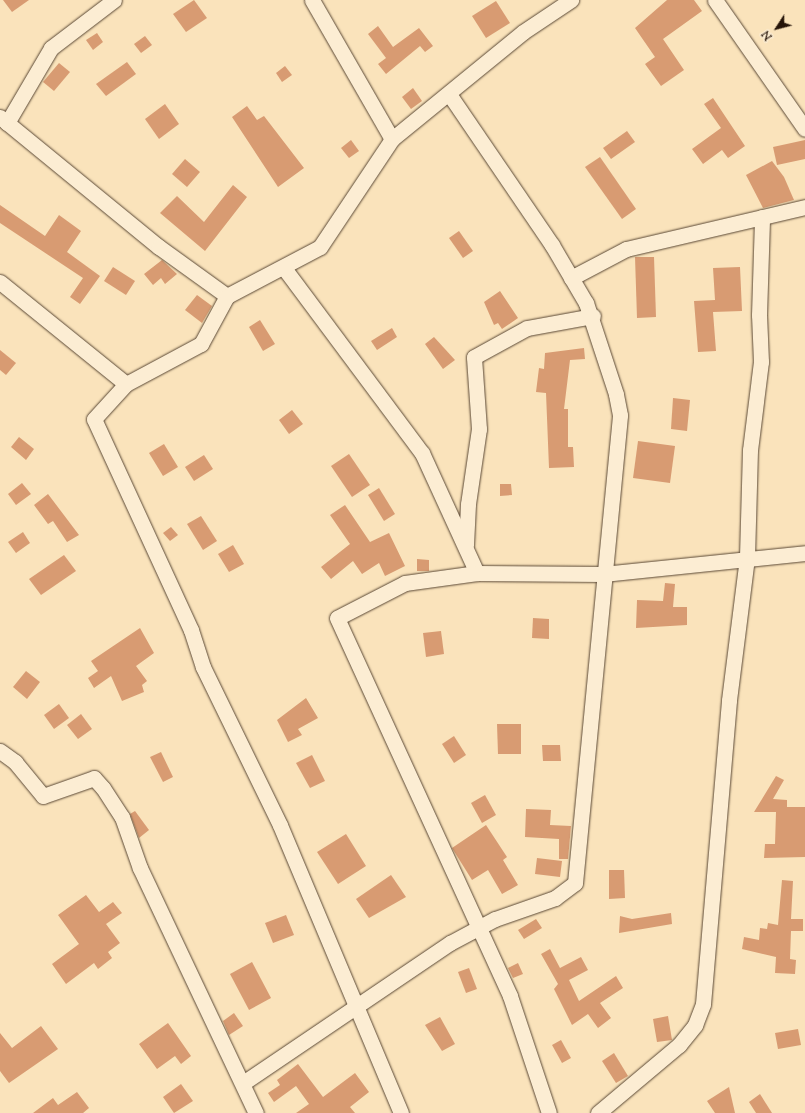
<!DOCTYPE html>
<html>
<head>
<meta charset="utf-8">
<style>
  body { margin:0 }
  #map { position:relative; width:805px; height:1113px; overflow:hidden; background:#fae3bb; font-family:"Sorts Mill Goudy",serif }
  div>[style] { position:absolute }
  .building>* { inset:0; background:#d89b72 }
  .roads { filter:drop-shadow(0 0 1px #5a4835) drop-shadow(0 0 1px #5a4835) }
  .street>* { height:15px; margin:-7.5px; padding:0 7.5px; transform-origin:7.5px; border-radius:7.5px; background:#fcedd3 }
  span { translate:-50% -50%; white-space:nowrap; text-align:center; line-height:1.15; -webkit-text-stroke:3.5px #fcedd3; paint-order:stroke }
  .north { position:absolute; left:757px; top:8px; width:40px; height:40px; -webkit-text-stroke:3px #fcedd3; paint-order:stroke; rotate:234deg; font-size:11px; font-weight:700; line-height:16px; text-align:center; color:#251408 }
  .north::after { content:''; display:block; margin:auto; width:14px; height:18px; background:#251408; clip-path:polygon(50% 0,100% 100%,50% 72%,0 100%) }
</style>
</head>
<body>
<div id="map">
  <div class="building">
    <i style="clip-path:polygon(3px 0,29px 0,12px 12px)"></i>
    <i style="clip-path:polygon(194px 0,207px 18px,186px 32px,173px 14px)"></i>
    <i style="clip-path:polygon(667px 0,694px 0,702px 11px,663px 39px,684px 70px,661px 86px,645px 64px,655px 57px,635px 28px)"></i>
    <i style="clip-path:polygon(496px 1px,510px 23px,486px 38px,472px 16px)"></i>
    <i style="clip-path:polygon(378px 26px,393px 47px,419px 28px,433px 46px,425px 52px,420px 46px,386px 74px,378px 64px,386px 58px,368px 34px)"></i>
    <i style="clip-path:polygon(97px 33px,103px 42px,93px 50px,86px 40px)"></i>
    <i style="clip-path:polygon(145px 36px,152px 45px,141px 53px,134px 44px)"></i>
    <i style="clip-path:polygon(127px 62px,136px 74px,106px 96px,96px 84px)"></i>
    <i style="clip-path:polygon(59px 63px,70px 72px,54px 91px,43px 82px)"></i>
    <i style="clip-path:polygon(285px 66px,292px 75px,282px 82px,276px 73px)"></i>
    <i style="clip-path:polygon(413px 88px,422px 101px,411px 109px,402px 97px)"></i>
    <i style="clip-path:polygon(713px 98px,745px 146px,728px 158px,722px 150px,703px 164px,692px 149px,721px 128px,704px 104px)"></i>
    <i style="clip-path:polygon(165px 104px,179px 124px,159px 139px,145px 119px)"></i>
    <i style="clip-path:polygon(247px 106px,257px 120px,264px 116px,304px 168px,278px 187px,232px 117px)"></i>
    <i style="clip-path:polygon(627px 131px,635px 142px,611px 159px,603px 148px)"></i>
    <i style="clip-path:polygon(351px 140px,359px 151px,349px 158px,341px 148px)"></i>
    <i style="clip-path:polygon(805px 140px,805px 159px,777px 165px,773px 147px)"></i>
    <i style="clip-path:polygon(600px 157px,636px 209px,622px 219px,585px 167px)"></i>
    <i style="clip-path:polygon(185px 159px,200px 172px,187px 187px,172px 174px)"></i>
    <i style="clip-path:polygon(772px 161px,784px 177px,794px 200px,763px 208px,746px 175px)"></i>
    <i style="clip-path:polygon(233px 185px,247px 197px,205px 251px,160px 213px,177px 196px,204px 222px)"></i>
    <i style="clip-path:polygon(0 205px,45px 236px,59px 215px,81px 231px,67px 252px,100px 276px,80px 304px,70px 297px,83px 278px,0 223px)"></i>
    <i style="clip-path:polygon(459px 231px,473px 251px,463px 258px,449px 238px)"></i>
    <i style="clip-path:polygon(635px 257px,654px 257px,656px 317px,637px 318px)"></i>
    <i style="clip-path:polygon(162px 260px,177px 274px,165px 284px,161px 278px,153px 285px,144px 274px)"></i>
    <i style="clip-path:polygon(113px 267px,135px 281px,126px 295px,104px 281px)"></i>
    <i style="clip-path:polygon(740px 267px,742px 311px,713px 312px,716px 351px,698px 352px,694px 301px,715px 300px,713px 268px)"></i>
    <i style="clip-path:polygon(500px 291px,518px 318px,502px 329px,498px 323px,494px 325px,484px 302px)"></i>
    <i style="clip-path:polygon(197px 295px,212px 306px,202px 323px,185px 310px)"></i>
    <i style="clip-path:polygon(260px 320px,275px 344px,263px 351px,249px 327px)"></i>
    <i style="clip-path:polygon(392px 328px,397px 337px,377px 350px,371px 341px)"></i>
    <i style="clip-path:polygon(434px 337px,455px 360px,443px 369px,425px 344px)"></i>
    <i style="clip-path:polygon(584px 348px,585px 359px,570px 360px,564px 409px,568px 409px,568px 447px,573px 447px,574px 467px,549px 468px,546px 393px,536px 392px,539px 368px,544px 369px,545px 353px)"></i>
    <i style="clip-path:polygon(0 350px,16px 363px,6px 375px,0 370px)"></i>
    <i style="clip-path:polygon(673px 398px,690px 400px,687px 431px,671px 429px)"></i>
    <i style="clip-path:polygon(292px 410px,303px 424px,289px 434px,279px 420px)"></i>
    <i style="clip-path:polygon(19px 437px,34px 449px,26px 460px,11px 447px)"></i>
    <i style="clip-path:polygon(638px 441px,675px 446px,670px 483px,633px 478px)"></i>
    <i style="clip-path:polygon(164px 444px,178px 467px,163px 476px,149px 453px)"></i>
    <i style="clip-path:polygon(349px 454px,370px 485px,352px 497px,331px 466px)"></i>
    <i style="clip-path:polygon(204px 455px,213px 469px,194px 481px,185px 467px)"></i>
    <i style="clip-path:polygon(22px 483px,31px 494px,16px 505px,8px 494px)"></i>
    <i style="clip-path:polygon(500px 484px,511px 484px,512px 495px,500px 496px)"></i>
    <i style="clip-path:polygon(379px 488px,395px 514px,384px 521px,368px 495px)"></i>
    <i style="clip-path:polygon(48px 494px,79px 535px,67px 542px,53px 521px,48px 524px,34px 505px)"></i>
    <i style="clip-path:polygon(345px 505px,370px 542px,389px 533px,405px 566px,385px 576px,379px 563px,362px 574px,353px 561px,331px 579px,321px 567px,350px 544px,330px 515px)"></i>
    <i style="clip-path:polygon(201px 516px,217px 541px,203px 550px,187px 524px)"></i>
    <i style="clip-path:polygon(171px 527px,178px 535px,170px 541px,163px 533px)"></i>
    <i style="clip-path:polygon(23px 532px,30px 543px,16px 553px,8px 542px)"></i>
    <i style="clip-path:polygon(233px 545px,244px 564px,229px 572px,218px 554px)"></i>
    <i style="clip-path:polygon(64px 555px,76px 571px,41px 595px,29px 579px)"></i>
    <i style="clip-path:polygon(417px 559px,429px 560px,429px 571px,417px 571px)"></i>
    <i style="clip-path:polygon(665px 583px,675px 584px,673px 607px,687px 607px,687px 625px,636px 628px,637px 600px,663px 601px)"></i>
    <i style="clip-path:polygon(533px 618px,549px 619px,549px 639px,532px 638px)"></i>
    <i style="clip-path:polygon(140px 628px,154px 653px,136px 666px,147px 681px,142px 685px,144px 692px,122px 701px,111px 676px,94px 688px,88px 678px,98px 671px,91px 661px)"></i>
    <i style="clip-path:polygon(441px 631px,444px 654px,426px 657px,423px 633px)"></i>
    <i style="clip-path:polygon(26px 671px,40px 682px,27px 699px,13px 687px)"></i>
    <i style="clip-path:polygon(306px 698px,318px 718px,298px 729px,302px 735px,288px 742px,277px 720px)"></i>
    <i style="clip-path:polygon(59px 704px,69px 718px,54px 729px,44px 715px)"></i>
    <i style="clip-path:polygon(81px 714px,92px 729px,78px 739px,67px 725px)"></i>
    <i style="clip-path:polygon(497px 724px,521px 724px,521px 754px,498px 754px)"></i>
    <i style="clip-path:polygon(454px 736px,466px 755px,454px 763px,442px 744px)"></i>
    <i style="clip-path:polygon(542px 745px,560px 745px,561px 761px,543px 761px)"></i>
    <i style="clip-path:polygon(161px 752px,173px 777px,163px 782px,150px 757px)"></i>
    <i style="clip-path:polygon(312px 755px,325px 781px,310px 788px,296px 763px)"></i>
    <i style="clip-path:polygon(776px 776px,784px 780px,773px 799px,787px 800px,787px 807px,805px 807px,805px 857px,764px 858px,765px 844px,775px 844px,776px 812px,754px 812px)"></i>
    <i style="clip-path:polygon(485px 795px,496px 815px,482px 823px,471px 803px)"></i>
    <i style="clip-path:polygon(526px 809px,551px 810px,550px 825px,571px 826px,568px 859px,559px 859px,559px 839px,525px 837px)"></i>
    <i style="clip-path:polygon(135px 811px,149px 830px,139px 838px,130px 814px)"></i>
    <i style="clip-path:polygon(486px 825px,507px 857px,503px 860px,518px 885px,502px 894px,488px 870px,472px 880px,452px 848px)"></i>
    <i style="clip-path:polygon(346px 834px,366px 866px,338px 884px,317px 852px)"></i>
    <i style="clip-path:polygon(537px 858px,562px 861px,560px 877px,535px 874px)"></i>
    <i style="clip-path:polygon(609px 870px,624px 870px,625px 898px,609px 899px)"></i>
    <i style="clip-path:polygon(391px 875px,406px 897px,369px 918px,356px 899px)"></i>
    <i style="clip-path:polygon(782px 880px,793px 881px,791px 919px,803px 919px,803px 931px,791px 931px,790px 959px,796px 960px,795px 974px,775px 973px,776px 957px,742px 949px,744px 937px,759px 940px,760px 928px,767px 929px,768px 923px,778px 925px)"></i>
    <i style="clip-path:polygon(86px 895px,99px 912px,113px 902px,122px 913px,106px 924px,120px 943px,108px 952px,112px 958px,98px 969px,94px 963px,66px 984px,52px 964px,79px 944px,58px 915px)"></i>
    <i style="clip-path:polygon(671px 913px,672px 924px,619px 933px,620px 916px,632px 919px)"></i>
    <i style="clip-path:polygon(286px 915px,294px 935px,273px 943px,265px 923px)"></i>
    <i style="clip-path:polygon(536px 919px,542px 928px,524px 939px,518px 930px)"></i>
    <i style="clip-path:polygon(550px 949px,560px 968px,581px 957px,588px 970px,569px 980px,579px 1001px,616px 976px,623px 988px,600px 1003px,611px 1018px,598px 1028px,588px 1014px,572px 1025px,554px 989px,558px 984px,541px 954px)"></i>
    <i style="clip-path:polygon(252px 962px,271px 998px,249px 1010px,230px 974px)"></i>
    <i style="clip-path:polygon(518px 963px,523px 974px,513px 978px,508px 968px)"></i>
    <i style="clip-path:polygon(469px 968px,477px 989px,466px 993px,458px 972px)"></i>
    <i style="clip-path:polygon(234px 1013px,243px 1026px,229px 1035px,223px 1021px)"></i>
    <i style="clip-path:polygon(668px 1016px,672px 1040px,657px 1042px,653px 1019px)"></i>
    <i style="clip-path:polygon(440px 1017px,455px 1044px,442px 1051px,425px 1025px)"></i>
    <i style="clip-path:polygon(168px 1023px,191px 1056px,181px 1064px,175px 1056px,157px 1069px,139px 1044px)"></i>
    <i style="clip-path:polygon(41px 1026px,58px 1049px,9px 1083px,0 1071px,0 1033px,12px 1048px)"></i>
    <i style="clip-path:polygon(798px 1029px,801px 1045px,778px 1049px,775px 1033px)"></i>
    <i style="clip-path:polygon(561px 1040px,571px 1058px,562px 1063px,552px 1045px)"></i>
    <i style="clip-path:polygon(614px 1053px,628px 1076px,616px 1083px,602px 1061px)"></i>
    <i style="clip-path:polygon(298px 1064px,323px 1097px,355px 1073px,369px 1092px,350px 1107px,355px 1113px,296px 1113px,309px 1104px,296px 1086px,274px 1102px,268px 1093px,280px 1085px,277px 1080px)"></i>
    <i style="clip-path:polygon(181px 1084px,193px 1101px,174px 1113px,163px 1097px)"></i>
    <i style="clip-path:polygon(729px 1087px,735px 1113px,715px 1113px,707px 1101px)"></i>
    <i style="clip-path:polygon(77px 1092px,89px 1108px,83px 1113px,33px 1113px,53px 1098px,58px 1105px)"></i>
    <i style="clip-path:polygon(760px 1094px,772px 1113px,756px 1113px,749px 1102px)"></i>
  </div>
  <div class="roads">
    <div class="street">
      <i style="left:312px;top:0;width:160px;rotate:60.1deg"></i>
      <i style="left:715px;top:0;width:157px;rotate:55.1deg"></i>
      <i style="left:0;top:117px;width:205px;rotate:39.3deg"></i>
      <i style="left:159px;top:247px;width:84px;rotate:35.8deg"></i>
      <i style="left:7px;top:123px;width:87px;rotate:-59.6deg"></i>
      <i style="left:51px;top:48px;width:79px;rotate:-37.3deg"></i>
      <i style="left:284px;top:268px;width:231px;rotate:53.3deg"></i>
      <i style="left:422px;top:453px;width:132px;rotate:65.4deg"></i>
      <i style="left:477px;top:573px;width:126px;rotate:0.5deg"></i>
      <i style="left:603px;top:574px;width:203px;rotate:-5.9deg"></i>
      <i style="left:571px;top:278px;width:62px;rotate:-27.8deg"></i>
      <i style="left:626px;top:249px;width:184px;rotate:-13.2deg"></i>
      <i style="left:0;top:282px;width:162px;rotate:39deg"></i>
      <i style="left:466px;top:545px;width:41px;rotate:-87.2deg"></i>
      <i style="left:468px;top:504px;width:76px;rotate:-81.7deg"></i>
      <i style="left:479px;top:429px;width:72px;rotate:-94deg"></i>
      <i style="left:474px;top:357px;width:60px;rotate:-28.7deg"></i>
      <i style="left:527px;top:328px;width:67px;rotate:-10.3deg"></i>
      <i style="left:477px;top:573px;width:73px;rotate:172.1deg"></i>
      <i style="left:405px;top:583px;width:76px;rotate:152.8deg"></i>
      <i style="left:337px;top:618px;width:416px;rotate:65.4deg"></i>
      <i style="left:510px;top:996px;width:123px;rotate:71.6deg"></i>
      <i style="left:0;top:751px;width:19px;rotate:36deg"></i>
      <i style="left:15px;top:762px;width:44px;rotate:50.5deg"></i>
      <i style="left:43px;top:796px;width:54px;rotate:-19.4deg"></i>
      <i style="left:94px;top:778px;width:13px;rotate:48deg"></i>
      <i style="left:103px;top:788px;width:35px;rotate:57deg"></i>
      <i style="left:122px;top:817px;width:54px;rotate:70.6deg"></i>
      <i style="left:140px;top:868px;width:271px;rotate:64.7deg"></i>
      <i style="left:243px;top:1083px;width:250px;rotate:-34.1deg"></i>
      <i style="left:450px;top:943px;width:51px;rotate:-28.1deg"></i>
      <i style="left:495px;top:919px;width:64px;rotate:-19.3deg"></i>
      <i style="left:555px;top:898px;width:25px;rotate:-37deg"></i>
      <i style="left:575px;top:883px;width:470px;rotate:-84.5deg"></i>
      <i style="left:620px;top:415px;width:21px;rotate:-101deg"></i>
      <i style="left:616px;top:394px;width:96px;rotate:-108.2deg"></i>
      <i style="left:586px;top:303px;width:67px;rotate:-120.4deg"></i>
      <i style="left:552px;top:245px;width:183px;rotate:-124.3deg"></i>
      <i style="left:401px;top:1113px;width:312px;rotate:-112.8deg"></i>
      <i style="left:280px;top:825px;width:176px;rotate:-116deg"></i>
      <i style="left:203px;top:667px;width:39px;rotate:-108deg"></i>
      <i style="left:191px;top:630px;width:232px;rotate:-114.7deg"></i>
      <i style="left:94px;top:419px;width:47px;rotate:-47.6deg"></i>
      <i style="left:126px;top:384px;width:85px;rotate:-28.1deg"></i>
      <i style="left:201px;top:344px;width:55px;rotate:-61.6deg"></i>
      <i style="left:227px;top:296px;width:105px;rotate:-27.8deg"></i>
      <i style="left:320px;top:247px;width:130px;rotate:-56.3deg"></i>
      <i style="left:392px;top:139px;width:169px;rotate:-39.2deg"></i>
      <i style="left:523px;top:32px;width:58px;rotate:-33.7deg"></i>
      <i style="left:598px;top:1113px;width:106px;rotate:-40deg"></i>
      <i style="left:679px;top:1045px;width:26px;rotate:-51deg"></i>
      <i style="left:695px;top:1025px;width:22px;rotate:-69deg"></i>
      <i style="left:703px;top:1004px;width:305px;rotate:-85.1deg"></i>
      <i style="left:729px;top:700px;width:144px;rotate:-82.8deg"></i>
      <i style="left:747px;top:557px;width:107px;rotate:-88.4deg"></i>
      <i style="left:750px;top:450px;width:89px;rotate:-82.9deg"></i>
      <i style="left:761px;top:362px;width:47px;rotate:-92.4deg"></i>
      <i style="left:759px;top:315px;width:98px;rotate:-88.2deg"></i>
    </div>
  </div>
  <div class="north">N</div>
</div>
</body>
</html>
